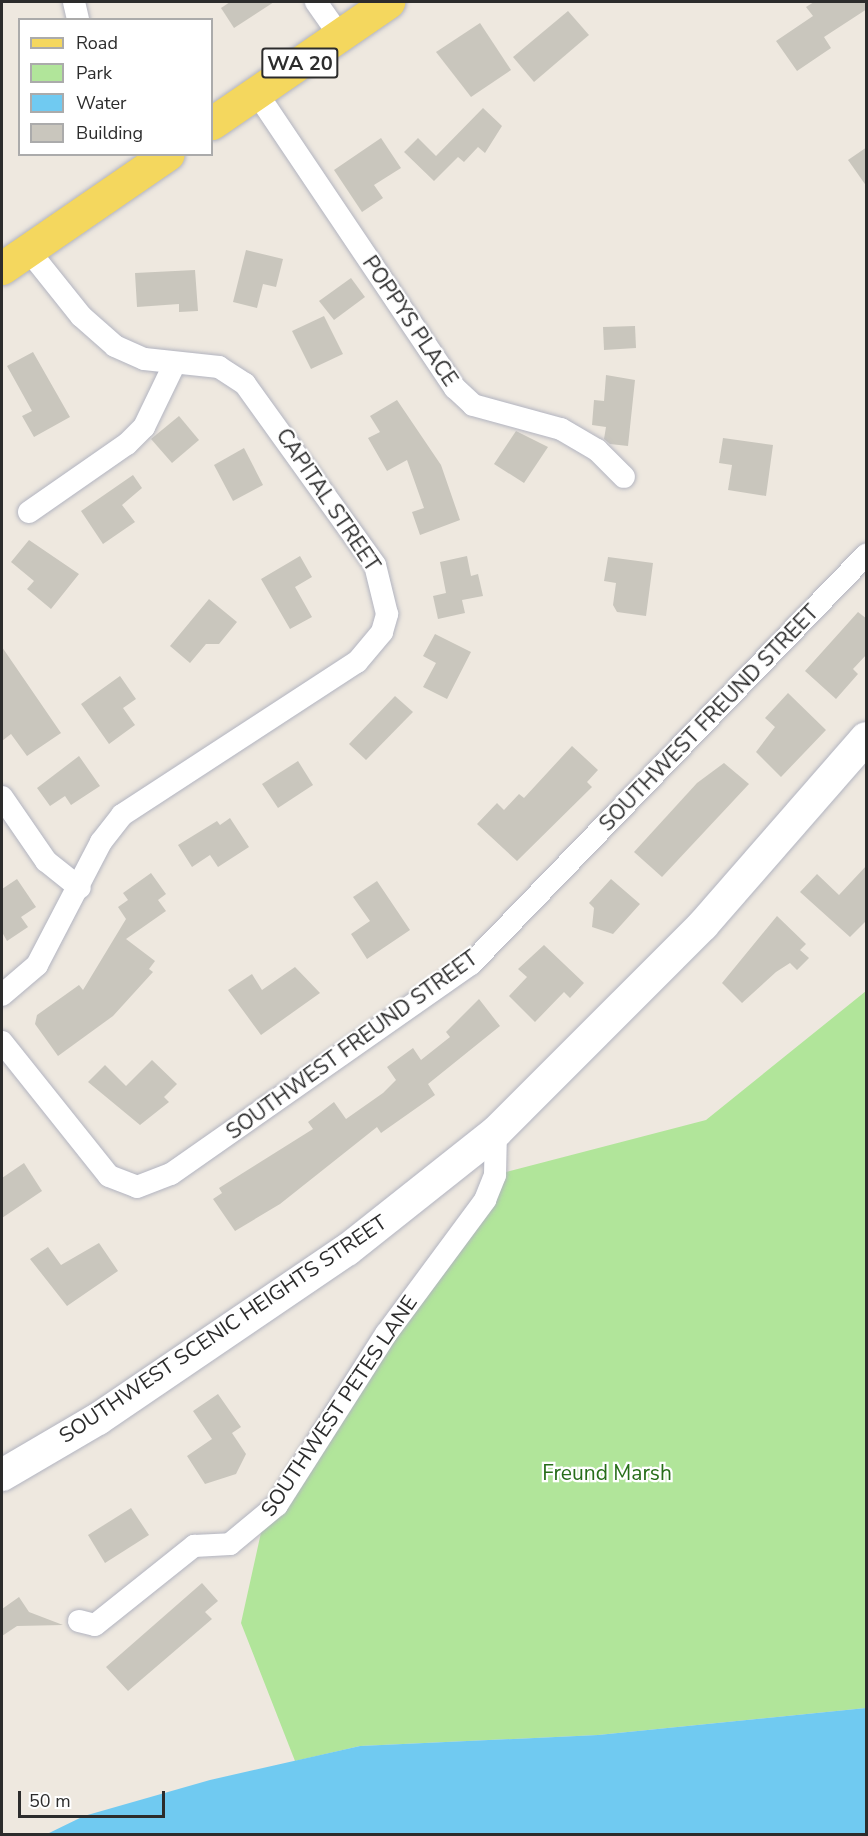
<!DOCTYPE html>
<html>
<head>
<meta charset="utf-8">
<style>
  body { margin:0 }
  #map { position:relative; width:868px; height:1836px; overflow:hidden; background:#eee8df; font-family:"Nunito Sans",sans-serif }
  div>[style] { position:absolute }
  .green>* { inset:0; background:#b1e59a }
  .water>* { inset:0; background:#70caf1 }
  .building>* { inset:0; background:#c9c6bd }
  .roads { filter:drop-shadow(0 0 2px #b2b4c0) drop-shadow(0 0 2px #b2b4c0) }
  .street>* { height:22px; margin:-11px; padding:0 11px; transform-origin:11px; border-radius:11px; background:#fff }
  .secondary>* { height:32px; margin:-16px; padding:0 16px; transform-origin:16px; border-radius:16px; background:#fff }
  .primary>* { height:33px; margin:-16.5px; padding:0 16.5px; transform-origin:16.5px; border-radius:16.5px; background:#f4d75e }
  span { translate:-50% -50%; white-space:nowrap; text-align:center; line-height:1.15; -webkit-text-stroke:4.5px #fff; paint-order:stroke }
  .shield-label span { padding:2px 4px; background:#fff; border:2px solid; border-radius:4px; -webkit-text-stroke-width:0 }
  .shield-label { font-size:20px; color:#2c2c2c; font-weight:700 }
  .street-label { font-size:21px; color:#2c2c2c }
  .park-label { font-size:21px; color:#276d19 }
  .frame { position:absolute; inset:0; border:3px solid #2c2c2c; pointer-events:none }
  .legend { position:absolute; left:18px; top:18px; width:195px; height:138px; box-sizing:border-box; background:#fff; border:2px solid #ababab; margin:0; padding:8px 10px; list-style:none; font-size:18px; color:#2c2c2c }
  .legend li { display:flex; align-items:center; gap:12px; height:30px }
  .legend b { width:30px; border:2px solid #ababab }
  .scale { position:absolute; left:18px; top:1791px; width:147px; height:27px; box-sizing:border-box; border:3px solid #2c2c2c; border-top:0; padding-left:8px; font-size:18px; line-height:21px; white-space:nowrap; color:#2c2c2c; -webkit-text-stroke:4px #fff; paint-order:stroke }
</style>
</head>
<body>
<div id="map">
  <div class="green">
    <i style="clip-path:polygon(866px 991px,866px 1708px,598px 1735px,360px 1746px,295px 1761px,241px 1623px,264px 1519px,495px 1175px,706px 1120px)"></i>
  </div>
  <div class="water">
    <i style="clip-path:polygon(866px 1708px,866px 1834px,47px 1834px,84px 1816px,210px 1780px,360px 1746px,598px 1735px)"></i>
  </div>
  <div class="building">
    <i style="clip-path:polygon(230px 2px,274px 2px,234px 28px,221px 8px)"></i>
    <i style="clip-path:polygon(814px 2px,867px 2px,867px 9px,824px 37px,831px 48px,797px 71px,776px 41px,813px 16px,806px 7px)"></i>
    <i style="clip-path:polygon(568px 11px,589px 35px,534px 82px,513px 57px)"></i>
    <i style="clip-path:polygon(480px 23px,511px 70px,471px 97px,436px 52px)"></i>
    <i style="clip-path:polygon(483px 108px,502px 126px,485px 153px,478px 147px,464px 162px,458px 157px,434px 181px,404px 152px,418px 138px,436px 156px)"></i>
    <i style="clip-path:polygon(381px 138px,401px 168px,374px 185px,383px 198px,362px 212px,334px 170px)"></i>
    <i style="clip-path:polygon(867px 147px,867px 187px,848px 160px)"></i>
    <i style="clip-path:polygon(246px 250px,283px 259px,276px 287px,263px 284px,257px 308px,233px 302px)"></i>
    <i style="clip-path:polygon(195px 270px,198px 311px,179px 312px,179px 304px,137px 307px,135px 273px)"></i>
    <i style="clip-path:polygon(351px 278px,365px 297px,334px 320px,319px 301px)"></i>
    <i style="clip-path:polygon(324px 316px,343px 354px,311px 369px,292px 331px)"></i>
    <i style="clip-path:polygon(635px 326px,636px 348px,604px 350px,603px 327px)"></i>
    <i style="clip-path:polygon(33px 352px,70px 417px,34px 437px,22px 416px,32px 411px,7px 366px)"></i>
    <i style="clip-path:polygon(606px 375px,635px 380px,628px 446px,610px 444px,604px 439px,606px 427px,592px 425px,594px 400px,604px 401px)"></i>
    <i style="clip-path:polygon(397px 400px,441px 465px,460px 520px,420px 535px,412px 512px,424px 508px,407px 460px,387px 471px,368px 438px,380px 432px,370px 416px)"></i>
    <i style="clip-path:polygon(179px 416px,199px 440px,172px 463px,151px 439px)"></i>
    <i style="clip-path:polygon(516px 431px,548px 447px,524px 483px,494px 464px)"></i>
    <i style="clip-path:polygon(723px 438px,773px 445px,766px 496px,728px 490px,732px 465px,719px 463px)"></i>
    <i style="clip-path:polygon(244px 448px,263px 485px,233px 501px,214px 465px)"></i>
    <i style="clip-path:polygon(133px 475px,142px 488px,122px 505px,135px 522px,103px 544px,81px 511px)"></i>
    <i style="clip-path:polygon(29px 540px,79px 574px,51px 609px,27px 589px,34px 581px,11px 562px)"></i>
    <i style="clip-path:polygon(300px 556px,312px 577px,295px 587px,312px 617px,290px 629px,261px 579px)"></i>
    <i style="clip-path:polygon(467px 556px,471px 576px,478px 574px,483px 596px,462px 600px,465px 613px,438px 619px,433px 596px,446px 593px,440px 562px)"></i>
    <i style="clip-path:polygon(608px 557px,653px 563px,646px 616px,617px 612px,613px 605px,616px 583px,604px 581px)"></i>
    <i style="clip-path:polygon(209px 599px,237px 622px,219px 644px,206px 644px,190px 663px,170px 646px)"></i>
    <i style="clip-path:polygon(858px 612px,867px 619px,867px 654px,853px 669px,858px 674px,836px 699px,805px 671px)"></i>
    <i style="clip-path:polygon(435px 634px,471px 652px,447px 699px,423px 687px,436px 663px,423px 656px)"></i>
    <i style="clip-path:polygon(2px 647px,61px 733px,27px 756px,11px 734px,2px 741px)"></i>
    <i style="clip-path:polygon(120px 676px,136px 699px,123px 708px,135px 725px,109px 744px,81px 704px)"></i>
    <i style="clip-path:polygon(788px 693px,826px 730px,781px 777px,756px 752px,775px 727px,765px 718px)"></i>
    <i style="clip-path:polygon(395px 696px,413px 712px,366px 760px,349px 744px)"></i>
    <i style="clip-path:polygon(572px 746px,598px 770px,587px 782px,592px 787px,517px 861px,477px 824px,497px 803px,504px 810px,519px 794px,524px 798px)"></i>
    <i style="clip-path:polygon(79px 756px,100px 786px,71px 805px,65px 796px,50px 806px,37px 788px)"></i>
    <i style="clip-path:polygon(298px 761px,313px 785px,278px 808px,262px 784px)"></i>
    <i style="clip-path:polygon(724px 763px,749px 784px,662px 877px,634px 852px,697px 783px)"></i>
    <i style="clip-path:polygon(230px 818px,249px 847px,218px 867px,210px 855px,192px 867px,178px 845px,217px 821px,220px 825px)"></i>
    <i style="clip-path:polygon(867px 865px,867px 920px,850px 937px,800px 892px,817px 874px,839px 895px)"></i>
    <i style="clip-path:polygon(151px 873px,166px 894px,158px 900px,166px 911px,126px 939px,155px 961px,149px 969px,153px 972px,113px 1016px,58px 1056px,35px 1024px,37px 1015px,79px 985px,83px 990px,126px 919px,118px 907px,128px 900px,123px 893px)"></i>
    <i style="clip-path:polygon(17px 879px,36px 907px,21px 917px,28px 927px,7px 941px,2px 932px,2px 889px)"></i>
    <i style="clip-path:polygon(611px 879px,640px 904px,613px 934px,592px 927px,594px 908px,589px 903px)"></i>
    <i style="clip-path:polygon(377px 881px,410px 930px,367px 959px,351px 934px,370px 921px,353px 897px)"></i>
    <i style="clip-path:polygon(777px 916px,806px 944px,800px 950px,809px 958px,797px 970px,790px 963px,776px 972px,742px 1003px,722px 983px)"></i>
    <i style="clip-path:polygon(544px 945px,584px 983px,570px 998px,564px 992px,535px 1022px,509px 996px,527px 977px,518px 969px)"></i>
    <i style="clip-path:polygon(295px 967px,320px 993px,261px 1035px,228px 990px,252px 974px,262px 990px)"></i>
    <i style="clip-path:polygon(479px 999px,500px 1026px,428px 1084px,435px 1095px,381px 1133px,377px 1127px,280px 1204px,235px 1231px,213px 1199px,222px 1193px,219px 1188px,313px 1129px,308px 1122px,334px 1102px,346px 1119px,383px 1093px,396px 1080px,387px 1067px,413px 1048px,421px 1060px,450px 1037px,446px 1032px)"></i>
    <i style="clip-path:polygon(152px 1060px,177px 1084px,164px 1097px,169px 1102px,140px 1125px,88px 1082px,105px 1065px,126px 1086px)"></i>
    <i style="clip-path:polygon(24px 1163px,42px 1191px,2px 1218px,2px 1178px)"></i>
    <i style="clip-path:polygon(99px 1243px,118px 1271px,67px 1306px,30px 1259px,48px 1247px,61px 1265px)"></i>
    <i style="clip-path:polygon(218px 1394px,241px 1427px,232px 1433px,246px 1454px,236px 1474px,205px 1484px,187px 1456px,212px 1439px,193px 1411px)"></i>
    <i style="clip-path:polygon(131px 1508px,149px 1535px,105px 1563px,88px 1535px)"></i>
    <i style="clip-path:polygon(202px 1583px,218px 1601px,205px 1612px,212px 1619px,128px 1691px,106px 1667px)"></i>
    <i style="clip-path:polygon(19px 1597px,29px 1612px,63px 1625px,17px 1626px,2px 1636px,2px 1609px)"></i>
  </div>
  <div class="roads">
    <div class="street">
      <i style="left:74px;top:2px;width:18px;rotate:77deg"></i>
      <i style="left:316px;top:2px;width:42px;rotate:54.8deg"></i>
      <i style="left:256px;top:92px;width:357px;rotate:56.1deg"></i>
      <i style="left:455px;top:388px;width:25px;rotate:43deg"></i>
      <i style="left:473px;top:405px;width:91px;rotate:15.3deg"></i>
      <i style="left:561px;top:429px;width:42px;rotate:30.3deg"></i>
      <i style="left:597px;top:450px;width:38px;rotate:45deg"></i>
      <i style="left:29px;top:512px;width:119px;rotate:-34.8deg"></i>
      <i style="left:127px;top:444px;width:24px;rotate:-45deg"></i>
      <i style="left:144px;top:427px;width:69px;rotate:-64.2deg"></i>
      <i style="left:2px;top:797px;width:78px;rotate:55.5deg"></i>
      <i style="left:46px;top:861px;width:43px;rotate:38.5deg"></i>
      <i style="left:2px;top:995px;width:46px;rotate:-40.6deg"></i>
      <i style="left:37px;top:965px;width:139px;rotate:-62.5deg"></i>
      <i style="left:101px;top:842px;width:34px;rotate:-52deg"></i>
      <i style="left:122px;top:815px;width:280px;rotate:-33.1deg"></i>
      <i style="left:357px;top:662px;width:39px;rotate:-50deg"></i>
      <i style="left:382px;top:632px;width:19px;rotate:-74deg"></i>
      <i style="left:387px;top:614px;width:50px;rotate:-103.8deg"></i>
      <i style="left:375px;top:565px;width:223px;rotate:-125.7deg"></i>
      <i style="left:245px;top:384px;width:31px;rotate:-147deg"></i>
      <i style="left:219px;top:367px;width:75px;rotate:-173.9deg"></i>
      <i style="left:144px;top:359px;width:32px;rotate:-156deg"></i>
      <i style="left:115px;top:346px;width:45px;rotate:-138.6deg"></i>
      <i style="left:81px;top:316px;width:83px;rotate:-128.7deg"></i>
      <i style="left:2px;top:1042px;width:171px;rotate:51.4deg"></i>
      <i style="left:109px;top:1176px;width:30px;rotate:21deg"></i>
      <i style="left:137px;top:1187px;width:36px;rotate:-21deg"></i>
      <i style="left:171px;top:1174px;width:366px;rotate:-35deg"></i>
      <i style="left:471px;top:964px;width:569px;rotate:-46deg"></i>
      <i style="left:79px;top:1621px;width:16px;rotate:14deg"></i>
      <i style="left:95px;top:1625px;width:127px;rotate:-38.6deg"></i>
      <i style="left:194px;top:1546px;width:36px;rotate:-3deg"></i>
      <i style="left:230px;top:1544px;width:61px;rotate:-39.7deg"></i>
      <i style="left:277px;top:1505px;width:203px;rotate:-57.5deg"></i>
      <i style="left:386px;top:1334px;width:167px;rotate:-53.5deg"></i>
      <i style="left:485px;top:1200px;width:27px;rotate:-68deg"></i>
      <i style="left:495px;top:1175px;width:43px;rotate:-88.7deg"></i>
    </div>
    <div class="secondary">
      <i style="left:2px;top:1475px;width:111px;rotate:-30.3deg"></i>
      <i style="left:98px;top:1419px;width:301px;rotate:-34.2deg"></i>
      <i style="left:347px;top:1250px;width:190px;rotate:-38.4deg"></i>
      <i style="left:496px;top:1132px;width:293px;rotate:-45deg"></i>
      <i style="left:703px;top:925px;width:248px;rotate:-48.9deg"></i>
    </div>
    <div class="primary">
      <i style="left:212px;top:123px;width:214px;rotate:-34.5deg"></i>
      <i style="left:2px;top:268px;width:201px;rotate:-34.5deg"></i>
    </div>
  </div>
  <div class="shield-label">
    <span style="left:300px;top:63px">WA 20</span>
  </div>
  <div class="street-label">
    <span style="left:410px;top:321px;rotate:56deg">POPPYS PLACE</span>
    <span style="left:328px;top:500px;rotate:56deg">CAPITAL STREET</span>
    <span style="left:709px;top:718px;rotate:-46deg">SOUTHWEST FREUND STREET</span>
    <span style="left:352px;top:1045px;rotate:-36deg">SOUTHWEST FREUND STREET</span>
    <span style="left:223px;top:1329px;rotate:-34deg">SOUTHWEST SCENIC HEIGHTS STREET</span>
    <span style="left:339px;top:1406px;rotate:-56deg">SOUTHWEST PETES LANE</span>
  </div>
  <div class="park-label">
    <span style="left:607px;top:1473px">Freund Marsh</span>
  </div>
  <div class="frame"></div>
  <ul class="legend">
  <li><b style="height:8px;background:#f4d75e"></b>Road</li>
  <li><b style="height:16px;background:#b1e59a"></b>Park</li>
  <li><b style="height:16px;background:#70caf1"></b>Water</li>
  <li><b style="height:16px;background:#c9c6bd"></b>Building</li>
  </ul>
  <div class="scale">50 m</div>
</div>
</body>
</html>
